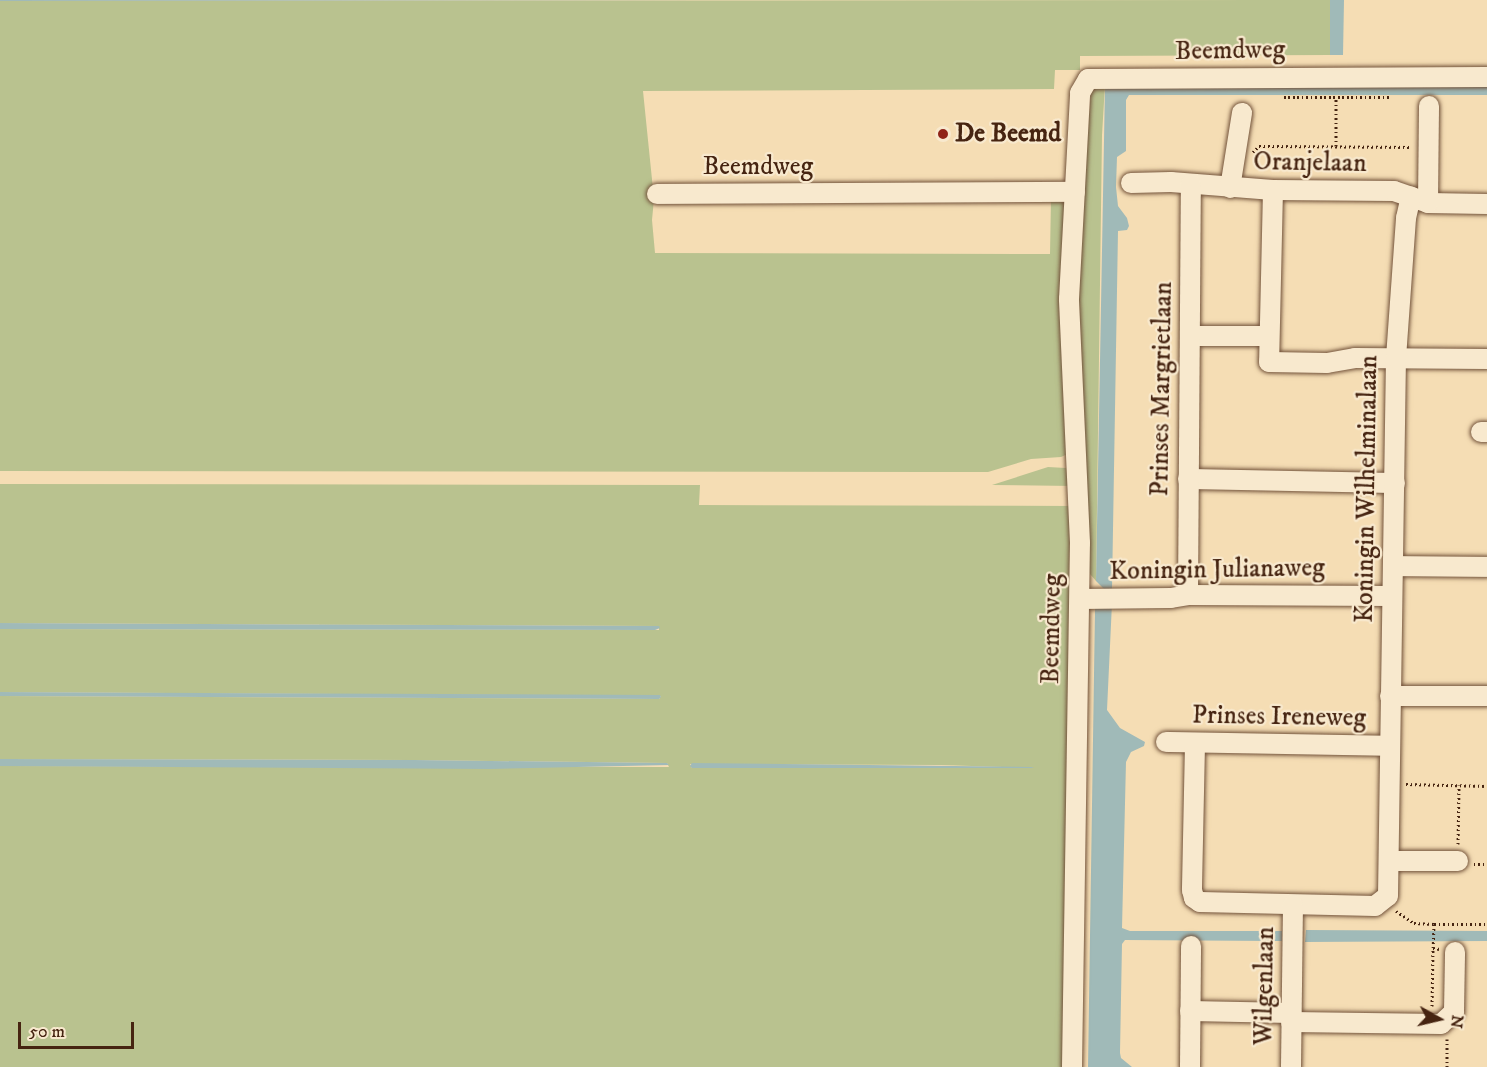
<!DOCTYPE html>
<html>
<head>
<meta charset="utf-8">
<style>
  body { margin:0 }
  #map { position:relative; width:1487px; height:1067px; overflow:hidden; background:#f5ddb4; font-family:"IM FELL DW Pica",serif }
  div>[style] { position:absolute }
  .green>* { inset:0; background:#b9c28f }
  .water>* { inset:0; background:#a0bab8 }
  .path>* { height:3px; margin-top:-1.5px; transform-origin:0; background:repeating-linear-gradient(90deg,#462411 0 1.5px,transparent 0 4.5px) }
  .roads { filter:drop-shadow(0 0 2px #72523a) drop-shadow(0 0 2px #72523a) }
  .minor>* { height:20px; margin:-10px; padding:0 10px; transform-origin:10px; border-radius:10px; background:#f8e9ce }
  .dots>* { width:16px; height:16px; translate:-50% -50%; box-sizing:border-box; border:3px solid #f8e9ce; border-radius:50% }
  span { translate:-50% -50%; white-space:nowrap; text-align:center; line-height:1.15; -webkit-text-stroke:4.5px #f8e9ce; paint-order:stroke }
  .street-label { font-size:26px; color:#462411 }
  .poi-label { font-size:26px; color:#462411; font-weight:700 }
  .left { translate:0 -50%; text-align:left }
  .north { position:absolute; left:1409px; top:989px; width:60px; height:60px; -webkit-text-stroke:4px #f8e9ce; paint-order:stroke; rotate:98deg; font-size:16px; font-weight:700; line-height:24px; text-align:center; color:#462411 }
  .north::after { content:''; display:block; margin:auto; width:21px; height:27px; background:#462411; clip-path:polygon(50% 0,100% 100%,50% 72%,0 100%) }
  .scale { position:absolute; left:18px; top:1022px; width:116px; height:27px; box-sizing:border-box; border:3px solid #462411; border-top:0; padding-left:8px; font-size:18px; line-height:21px; white-space:nowrap; color:#462411; -webkit-text-stroke:4px #f8e9ce; paint-order:stroke }
</style>
</head>
<body>
<div id="map">
  <div class="green">
    <i style="clip-path:polygon(1330px 0,1330px 55px,1080px 56px,1080px 70px,1055px 70px,1054px 89px,643px 91px,654px 199px,652px 220px,655px 253px,1050px 254px,1051px 198px,1068px 199px,1070px 453px,1061px 457px,1031px 459px,988px 472px,933px 472px,0 471px,0 1px)"></i>
    <i style="clip-path:polygon(1105px 85px,1102px 135px,1096px 581px,1090px 574px,1087px 562px,1088px 507px,1075px 295px,1091px 90px)"></i>
    <i style="clip-path:polygon(1048px 467px,1066px 468px,1074px 474px,1074px 486px,992px 485px)"></i>
    <i style="clip-path:polygon(evenodd,0 484px,700px 485px,699px 505px,1075px 506px,1073px 1067px,0 1067px,0 766px,669px 767px,667px 763px,415px 760px,0 759px,0 696px,659px 699px,661px 696px,0 692px,0 629px,655px 630px,659px 630px,659px 626px,0 623px,0 484px,690px 764px,941px 765px,1034px 768px,692px 768px,690px 764px)"></i>
  </div>
  <div class="water">
    <i style="clip-path:polygon(0 0,707px 0,0 1px)"></i>
    <i style="clip-path:polygon(1330px 0,1344px 0,1343px 55px,1330px 55px)"></i>
    <i style="clip-path:polygon(1105px 85px,1487px 86px,1487px 95px,1129px 95px,1126px 100px,1126px 151px,1117px 157px,1116px 187px,1118px 206px,1127px 218px,1129px 226px,1127px 230px,1118px 231px,1112px 589px,1104px 589px,1096px 581px)"></i>
    <i style="clip-path:polygon(1112px 603px,1107px 710px,1120px 728px,1145px 742px,1144px 746px,1131px 752px,1126px 762px,1122px 928px,1130px 931px,1282px 931px,1282px 941px,1125px 940px,1122px 944px,1120px 1053px,1121px 1058px,1132px 1067px,1088px 1067px,1095px 609px,1099px 606px)"></i>
    <i style="clip-path:polygon(0 623px,659px 626px,660px 628px,655px 630px,0 629px)"></i>
    <i style="clip-path:polygon(0 692px,660px 695px,661px 697px,659px 699px,0 696px)"></i>
    <i style="clip-path:polygon(0 759px,415px 760px,667px 763px,669px 765px,491px 769px,0 766px)"></i>
    <i style="clip-path:polygon(692px 763px,1031px 767px,1034px 768px,692px 768px,690px 766px)"></i>
    <i style="clip-path:polygon(1306px 930px,1487px 931px,1487px 941px,1305px 942px)"></i>
  </div>
  <div class="path">
    <i style="left:1284px;top:97px;width:106px"></i>
    <i style="left:1336px;top:146px;width:49px;rotate:-90deg"></i>
    <i style="left:1253px;top:152px;width:8px;rotate:-45deg"></i>
    <i style="left:1259px;top:146px;width:153px;rotate:0.4deg"></i>
    <i style="left:1406px;top:784px;width:81px;rotate:1.4deg"></i>
    <i style="left:1458px;top:844px;width:59px;rotate:-89deg"></i>
    <i style="left:1474px;top:864px;width:13px"></i>
    <i style="left:1396px;top:911px;width:22px;rotate:34deg"></i>
    <i style="left:1414px;top:923px;width:20px;rotate:3deg"></i>
    <i style="left:1434px;top:924px;width:24px;rotate:92deg"></i>
    <i style="left:1434px;top:924px;width:53px"></i>
    <i style="left:1432px;top:1006px;width:58px;rotate:-89deg"></i>
    <i style="left:1433px;top:948px;width:7px;rotate:8deg"></i>
    <i style="left:1447px;top:1067px;width:28px;rotate:-90deg"></i>
  </div>
  <div class="roads">
    <div class="minor">
      <i style="left:1131px;top:183px;width:40px;rotate:-1.4deg"></i>
      <i style="left:1171px;top:182px;width:102px;rotate:4.5deg"></i>
      <i style="left:1273px;top:190px;width:121px;rotate:0.5deg"></i>
      <i style="left:1394px;top:191px;width:36px;rotate:19deg"></i>
      <i style="left:1428px;top:203px;width:59px;rotate:1deg"></i>
      <i style="left:1230px;top:188px;width:76px;rotate:-80.9deg"></i>
      <i style="left:1273px;top:190px;width:172px;rotate:91.3deg"></i>
      <i style="left:1269px;top:362px;width:58px;rotate:1deg"></i>
      <i style="left:1327px;top:363px;width:28px;rotate:-10deg"></i>
      <i style="left:1355px;top:358px;width:132px;rotate:0.4deg"></i>
      <i style="left:657px;top:194px;width:418px;rotate:-0.3deg"></i>
      <i style="left:1428px;top:203px;width:97px;rotate:-89.4deg"></i>
      <i style="left:1190px;top:336px;width:79px"></i>
      <i style="left:1481px;top:432px;width:6px"></i>
      <i style="left:1188px;top:479px;width:207px;rotate:1.1deg"></i>
      <i style="left:1394px;top:566px;width:93px;rotate:0.6deg"></i>
      <i style="left:1188px;top:595px;width:411px;rotate:-89.6deg"></i>
      <i style="left:1080px;top:599px;width:91px;rotate:-0.6deg"></i>
      <i style="left:1171px;top:598px;width:17px;rotate:-10deg"></i>
      <i style="left:1188px;top:595px;width:203px;rotate:0.3deg"></i>
      <i style="left:1390px;top:696px;width:97px"></i>
      <i style="left:1166px;top:742px;width:224px;rotate:1deg"></i>
      <i style="left:1195px;top:744px;width:146px;rotate:91.2deg"></i>
      <i style="left:1192px;top:890px;width:8px;rotate:76deg"></i>
      <i style="left:1194px;top:898px;width:7px;rotate:34deg"></i>
      <i style="left:1200px;top:902px;width:175px;rotate:1.3deg"></i>
      <i style="left:1375px;top:906px;width:16px;rotate:-38deg"></i>
      <i style="left:1388px;top:896px;width:538px;rotate:-89.15deg"></i>
      <i style="left:1396px;top:358px;width:140px;rotate:-85.9deg"></i>
      <i style="left:1406px;top:218px;width:22px;rotate:-77deg"></i>
      <i style="left:1389px;top:861px;width:69px"></i>
      <i style="left:1190px;top:1011px;width:101px;rotate:1.1deg"></i>
      <i style="left:1291px;top:1022px;width:150px;rotate:0.8deg"></i>
      <i style="left:1441px;top:1024px;width:18px;rotate:-43deg"></i>
      <i style="left:1454px;top:1012px;width:60px;rotate:-89deg"></i>
      <i style="left:1072px;top:1067px;width:524px;rotate:-89.13deg"></i>
      <i style="left:1080px;top:543px;width:244px;rotate:-92.6deg"></i>
      <i style="left:1069px;top:299px;width:206px;rotate:-86.9deg"></i>
      <i style="left:1080px;top:93px;width:16px;rotate:-60deg"></i>
      <i style="left:1088px;top:79px;width:399px;rotate:-0.3deg"></i>
      <i style="left:1190px;top:1067px;width:121px;rotate:-89.5deg"></i>
      <i style="left:1291px;top:1067px;width:162px;rotate:-89.3deg"></i>
    </div>
  </div>
  <div class="dots">
    <i style="left:943px;top:134px;background:#8f2418"></i>
  </div>
  <div class="street-label">
    <span style="left:1230px;top:51px;rotate:-1deg">Beemdweg</span>
    <span style="left:1310px;top:163px;rotate:1deg">Oranjelaan</span>
    <span style="left:758px;top:167px">Beemdweg</span>
    <span style="left:1162px;top:389px;rotate:-89deg">Prinses Margrietlaan</span>
    <span style="left:1367px;top:489px;rotate:-89deg">Koningin Wilhelminalaan</span>
    <span style="left:1217px;top:570px;rotate:-1deg">Koningin Julianaweg</span>
    <span style="left:1052px;top:629px;rotate:-89deg">Beemdweg</span>
    <span style="left:1279px;top:717px;rotate:1deg">Prinses Ireneweg</span>
    <span style="left:1265px;top:986px;rotate:-89deg">Wilgenlaan</span>
  </div>
  <div class="poi-label">
    <span class="left" style="left:955px;top:134px">De Beemd</span>
  </div>
  <div class="north">N</div>
  <div class="scale">50 m</div>
</div>
</body>
</html>
